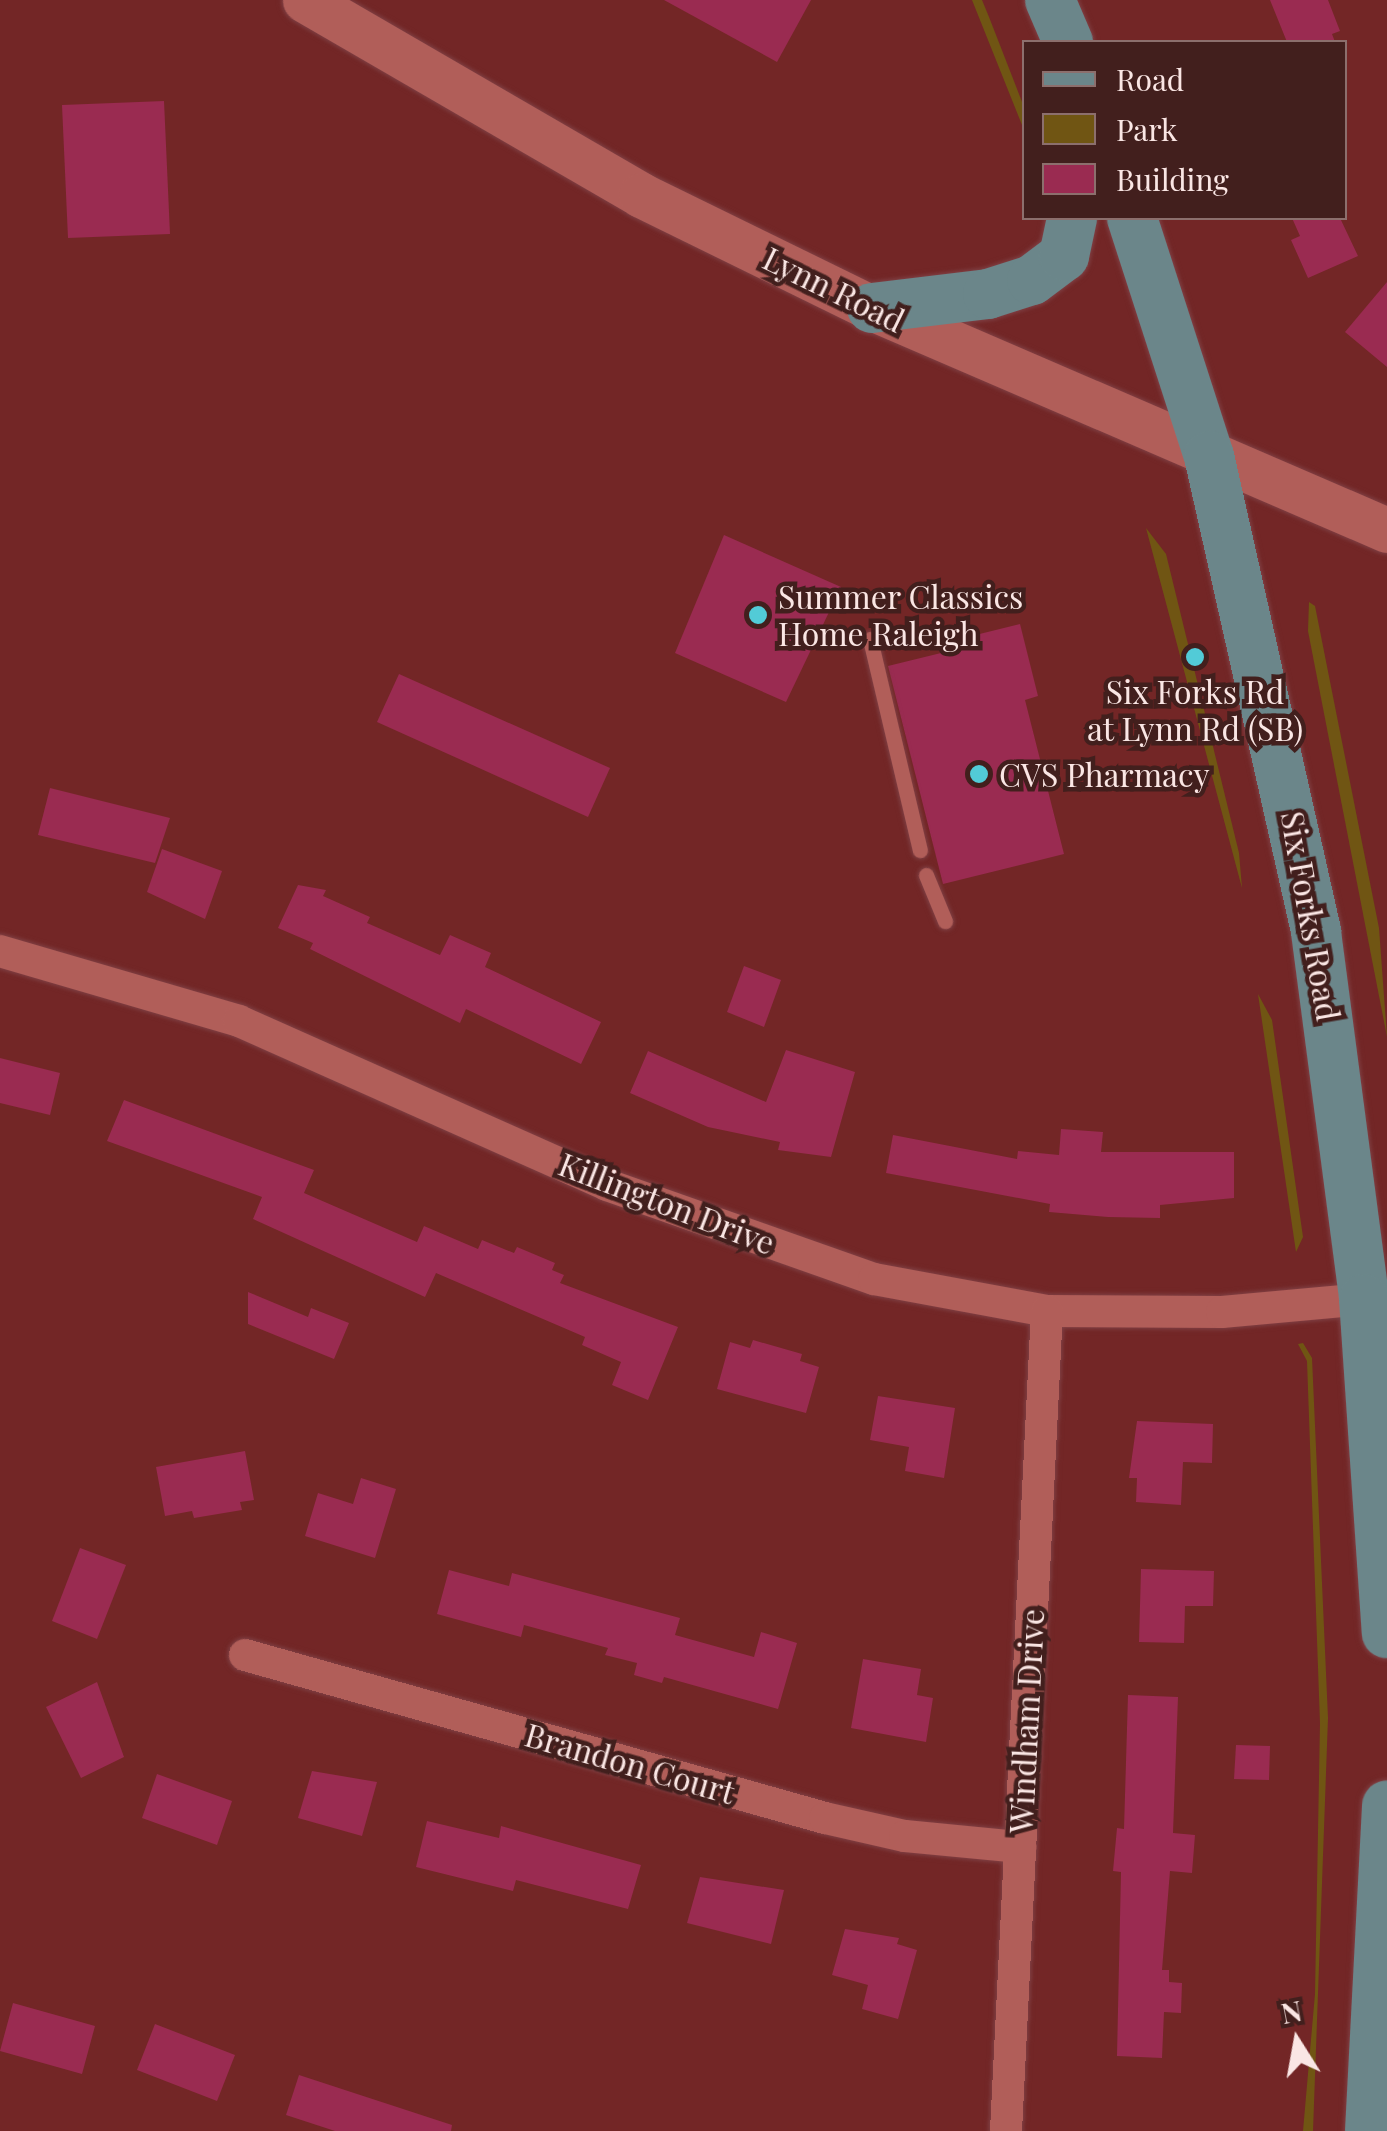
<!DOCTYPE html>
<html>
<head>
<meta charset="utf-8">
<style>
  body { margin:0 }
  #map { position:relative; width:1387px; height:2131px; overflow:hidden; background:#732626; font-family:"Playfair Display",serif }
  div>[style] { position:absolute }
  .green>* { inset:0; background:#705513 }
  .building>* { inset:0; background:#9a2b51 }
  .roads { filter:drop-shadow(0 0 2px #7f4044) drop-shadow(0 0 2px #7f4044) }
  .lane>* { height:15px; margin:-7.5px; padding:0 7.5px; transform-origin:7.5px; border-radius:7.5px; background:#b15e59 }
  .street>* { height:32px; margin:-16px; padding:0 16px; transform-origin:16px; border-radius:16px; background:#b15e59 }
  .secondary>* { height:45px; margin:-22.5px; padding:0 22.5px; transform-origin:22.5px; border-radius:22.5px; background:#b15e59 }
  .primary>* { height:50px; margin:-25px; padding:0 25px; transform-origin:25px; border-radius:25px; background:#6b868a }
  .dots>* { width:28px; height:28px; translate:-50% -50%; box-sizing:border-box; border:5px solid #421f1d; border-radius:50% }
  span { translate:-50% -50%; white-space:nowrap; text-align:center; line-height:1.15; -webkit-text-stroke:9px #421f1d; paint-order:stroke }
  .street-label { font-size:32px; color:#fae6e4 }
  .poi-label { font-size:32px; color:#fae6e4 }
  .left { translate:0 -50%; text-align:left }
  .legend { position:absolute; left:1022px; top:40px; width:325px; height:180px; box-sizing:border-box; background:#421f1d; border:2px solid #8c6f6d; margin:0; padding:12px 18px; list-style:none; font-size:30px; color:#fae6e4 }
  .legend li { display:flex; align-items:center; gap:20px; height:50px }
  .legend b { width:50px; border:2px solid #8c6f6d }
  .north { position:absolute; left:1247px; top:1991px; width:100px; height:100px; -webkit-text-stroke:8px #421f1d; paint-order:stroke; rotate:349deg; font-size:28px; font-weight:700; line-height:40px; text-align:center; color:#fae6e4 }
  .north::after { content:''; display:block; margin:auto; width:35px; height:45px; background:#fae6e4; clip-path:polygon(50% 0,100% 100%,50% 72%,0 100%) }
</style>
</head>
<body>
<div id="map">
  <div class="green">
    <i style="clip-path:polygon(972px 0,982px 0,989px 17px,1024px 107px,1024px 130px)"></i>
    <i style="clip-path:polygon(1146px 528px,1166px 554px,1239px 853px,1242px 888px)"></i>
    <i style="clip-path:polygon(1309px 602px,1315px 606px,1379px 928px,1387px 1037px,1308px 631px)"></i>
    <i style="clip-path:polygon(1258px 994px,1272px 1020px,1303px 1237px,1296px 1252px)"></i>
    <i style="clip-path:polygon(1303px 1343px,1312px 1358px,1328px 1718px,1313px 2131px,1303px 2131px,1315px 1994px,1320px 1723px,1307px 1361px,1298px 1344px)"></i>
  </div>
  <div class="building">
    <i style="clip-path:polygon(664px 0,811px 0,777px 62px)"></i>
    <i style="clip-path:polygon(1270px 0,1328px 0,1340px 31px,1332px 34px,1335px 42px,1287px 42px)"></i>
    <i style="clip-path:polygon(164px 101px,170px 234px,68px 238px,62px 105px)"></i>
    <i style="clip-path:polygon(1292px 218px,1340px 218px,1358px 256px,1308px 278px,1291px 240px,1300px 236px)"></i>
    <i style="clip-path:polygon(1387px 282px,1387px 367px,1345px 332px)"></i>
    <i style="clip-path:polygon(724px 535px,841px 587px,786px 702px,675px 653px)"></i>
    <i style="clip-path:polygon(1020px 624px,1038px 696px,1025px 700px,1064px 854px,943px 884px,888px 666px,941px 653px,939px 644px)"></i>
    <i style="clip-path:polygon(399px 674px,610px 768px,588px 817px,377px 722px)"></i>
    <i style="clip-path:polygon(50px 788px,170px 818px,155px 863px,38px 835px)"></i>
    <i style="clip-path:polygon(162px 849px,222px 871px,205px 919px,147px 892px)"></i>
    <i style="clip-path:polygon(298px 885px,326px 890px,323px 896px,370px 917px,367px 923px,440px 955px,450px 935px,491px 953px,485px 967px,601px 1022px,581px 1064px,466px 1009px,460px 1023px,310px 949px,313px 943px,278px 928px)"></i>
    <i style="clip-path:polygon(744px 966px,781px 980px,764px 1027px,727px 1012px)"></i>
    <i style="clip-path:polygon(786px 1050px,855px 1072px,831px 1157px,778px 1150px,780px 1142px,708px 1127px,630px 1093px,648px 1051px,766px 1102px)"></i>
    <i style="clip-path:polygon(0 1058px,60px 1073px,50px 1115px,0 1103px)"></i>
    <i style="clip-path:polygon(124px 1100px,314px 1170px,304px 1193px,417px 1242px,424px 1226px,478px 1249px,482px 1240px,514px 1253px,517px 1247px,555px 1263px,552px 1270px,564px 1275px,560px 1283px,678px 1327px,648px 1400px,612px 1385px,621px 1362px,582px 1345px,585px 1337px,436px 1273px,425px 1297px,253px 1219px,262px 1197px,107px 1141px)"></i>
    <i style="clip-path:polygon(1061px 1129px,1103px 1132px,1101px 1152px,1234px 1152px,1234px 1198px,1160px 1205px,1160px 1218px,1108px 1217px,1049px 1212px,1050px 1204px,886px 1173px,893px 1135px,1017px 1159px,1018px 1151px,1059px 1155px)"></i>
    <i style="clip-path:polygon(248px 1292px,308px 1317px,311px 1308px,349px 1323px,334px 1359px,248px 1324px)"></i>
    <i style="clip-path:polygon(753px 1340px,802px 1354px,800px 1361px,819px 1367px,806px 1413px,717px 1389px,730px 1342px,750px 1348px)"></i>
    <i style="clip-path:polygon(878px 1396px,955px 1408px,944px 1478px,905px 1471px,909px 1447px,870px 1440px)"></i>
    <i style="clip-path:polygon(1137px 1421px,1213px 1424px,1212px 1463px,1183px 1462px,1181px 1505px,1136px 1502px,1137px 1478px,1129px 1478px)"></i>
    <i style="clip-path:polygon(245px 1451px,254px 1500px,240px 1502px,242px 1510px,194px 1518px,192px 1511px,165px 1516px,156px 1467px)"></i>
    <i style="clip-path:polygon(361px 1478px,396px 1489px,375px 1558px,305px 1536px,318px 1493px,353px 1504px)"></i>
    <i style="clip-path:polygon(80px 1548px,126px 1565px,97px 1639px,52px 1621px)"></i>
    <i style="clip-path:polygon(1141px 1569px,1214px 1571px,1213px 1606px,1185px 1606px,1184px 1643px,1139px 1642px)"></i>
    <i style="clip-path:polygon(449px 1570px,509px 1586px,512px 1573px,680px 1618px,675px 1635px,754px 1657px,761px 1632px,797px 1643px,778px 1709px,664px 1677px,662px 1683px,634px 1675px,637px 1663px,605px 1655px,608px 1648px,524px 1625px,521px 1637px,437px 1614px)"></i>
    <i style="clip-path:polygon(863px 1659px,921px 1669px,917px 1695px,933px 1698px,926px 1742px,851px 1728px)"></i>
    <i style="clip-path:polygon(97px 1682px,124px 1757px,81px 1778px,46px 1707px)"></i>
    <i style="clip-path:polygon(1128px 1695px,1178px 1697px,1173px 1833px,1195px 1835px,1192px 1873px,1170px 1871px,1162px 1970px,1169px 1970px,1169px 1982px,1182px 1983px,1181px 2013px,1164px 2012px,1162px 2058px,1117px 2056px,1121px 1872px,1113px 1871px,1117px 1828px,1124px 1829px)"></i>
    <i style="clip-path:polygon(1236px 1745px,1270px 1746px,1269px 1780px,1234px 1779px)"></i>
    <i style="clip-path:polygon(312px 1771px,377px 1782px,362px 1836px,298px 1818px)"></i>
    <i style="clip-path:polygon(157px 1774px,232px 1801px,217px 1845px,142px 1818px)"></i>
    <i style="clip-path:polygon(427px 1821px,499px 1838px,501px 1826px,641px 1865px,628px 1909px,516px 1880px,513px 1891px,416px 1867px)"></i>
    <i style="clip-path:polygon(700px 1877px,784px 1890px,771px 1944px,687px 1923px)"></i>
    <i style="clip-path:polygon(845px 1929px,899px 1938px,897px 1944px,917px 1950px,898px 2019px,862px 2009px,868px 1985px,832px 1975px)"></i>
    <i style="clip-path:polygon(13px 2003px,95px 2026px,82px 2074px,0 2051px)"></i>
    <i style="clip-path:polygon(155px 2024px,235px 2055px,217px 2101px,137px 2070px)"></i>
    <i style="clip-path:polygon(299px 2075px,452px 2125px,451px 2131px,335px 2131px,286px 2115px)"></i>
  </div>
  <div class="roads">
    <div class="lane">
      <i style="left:870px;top:639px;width:217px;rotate:76.7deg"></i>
      <i style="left:926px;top:875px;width:50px;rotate:67.6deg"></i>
    </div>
    <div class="street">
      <i style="left:0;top:951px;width:249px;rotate:16.3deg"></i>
      <i style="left:239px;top:1021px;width:403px;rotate:24deg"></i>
      <i style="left:607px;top:1185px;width:283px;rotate:19.4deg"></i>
      <i style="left:874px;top:1279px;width:176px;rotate:10.5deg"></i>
      <i style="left:1047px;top:1311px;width:175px;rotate:0.3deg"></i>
      <i style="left:1222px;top:1312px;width:143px;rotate:-5.2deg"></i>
      <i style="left:245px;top:1655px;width:602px;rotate:15.7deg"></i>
      <i style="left:825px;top:1818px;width:82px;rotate:12.7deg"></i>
      <i style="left:905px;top:1836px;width:116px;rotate:5.5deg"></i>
      <i style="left:1006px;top:2131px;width:821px;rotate:-87.14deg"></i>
    </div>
    <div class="secondary">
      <i style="left:305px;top:0;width:388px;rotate:30.1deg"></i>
      <i style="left:641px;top:195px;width:257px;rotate:26.1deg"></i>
      <i style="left:872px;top:308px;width:561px;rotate:23.32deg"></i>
    </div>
    <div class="primary">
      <i style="left:1050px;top:0;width:46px;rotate:66.8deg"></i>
      <i style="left:1132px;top:218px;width:250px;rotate:72.1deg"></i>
      <i style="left:1209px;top:456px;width:488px;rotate:77.3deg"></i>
      <i style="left:1316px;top:932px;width:370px;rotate:82.5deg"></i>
      <i style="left:1364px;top:1299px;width:335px;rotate:86.1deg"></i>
      <i style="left:872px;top:308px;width:117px;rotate:-6.9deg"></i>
      <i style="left:988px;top:294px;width:46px;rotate:-17.7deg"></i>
      <i style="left:1032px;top:280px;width:40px;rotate:-37deg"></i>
      <i style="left:1064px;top:256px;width:39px;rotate:-78deg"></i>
      <i style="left:1370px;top:2131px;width:326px;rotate:-87deg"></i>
    </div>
  </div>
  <div class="dots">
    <i style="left:758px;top:615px;background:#52cbd7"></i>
    <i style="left:1195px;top:657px;background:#52cbd7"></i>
    <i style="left:979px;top:774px;background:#52cbd7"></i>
  </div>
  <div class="street-label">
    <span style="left:834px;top:289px;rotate:26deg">Lynn Road</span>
    <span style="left:1311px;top:916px;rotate:80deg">Six Forks Road</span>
    <span style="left:667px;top:1203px;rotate:21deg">Killington Drive</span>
    <span style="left:1026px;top:1721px;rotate:-87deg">Windham Drive</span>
    <span style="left:630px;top:1763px;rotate:16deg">Brandon Court</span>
  </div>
  <div class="poi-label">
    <span class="left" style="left:778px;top:615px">Summer Classics<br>Home Raleigh</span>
    <span style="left:1195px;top:710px">Six Forks Rd<br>at Lynn Rd (SB)</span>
    <span class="left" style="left:999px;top:774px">CVS Pharmacy</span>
  </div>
  <ul class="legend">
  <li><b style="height:12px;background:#6b868a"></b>Road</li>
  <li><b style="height:28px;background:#705513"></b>Park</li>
  <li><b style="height:28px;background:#9a2b51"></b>Building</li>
  </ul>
  <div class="north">N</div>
</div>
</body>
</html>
